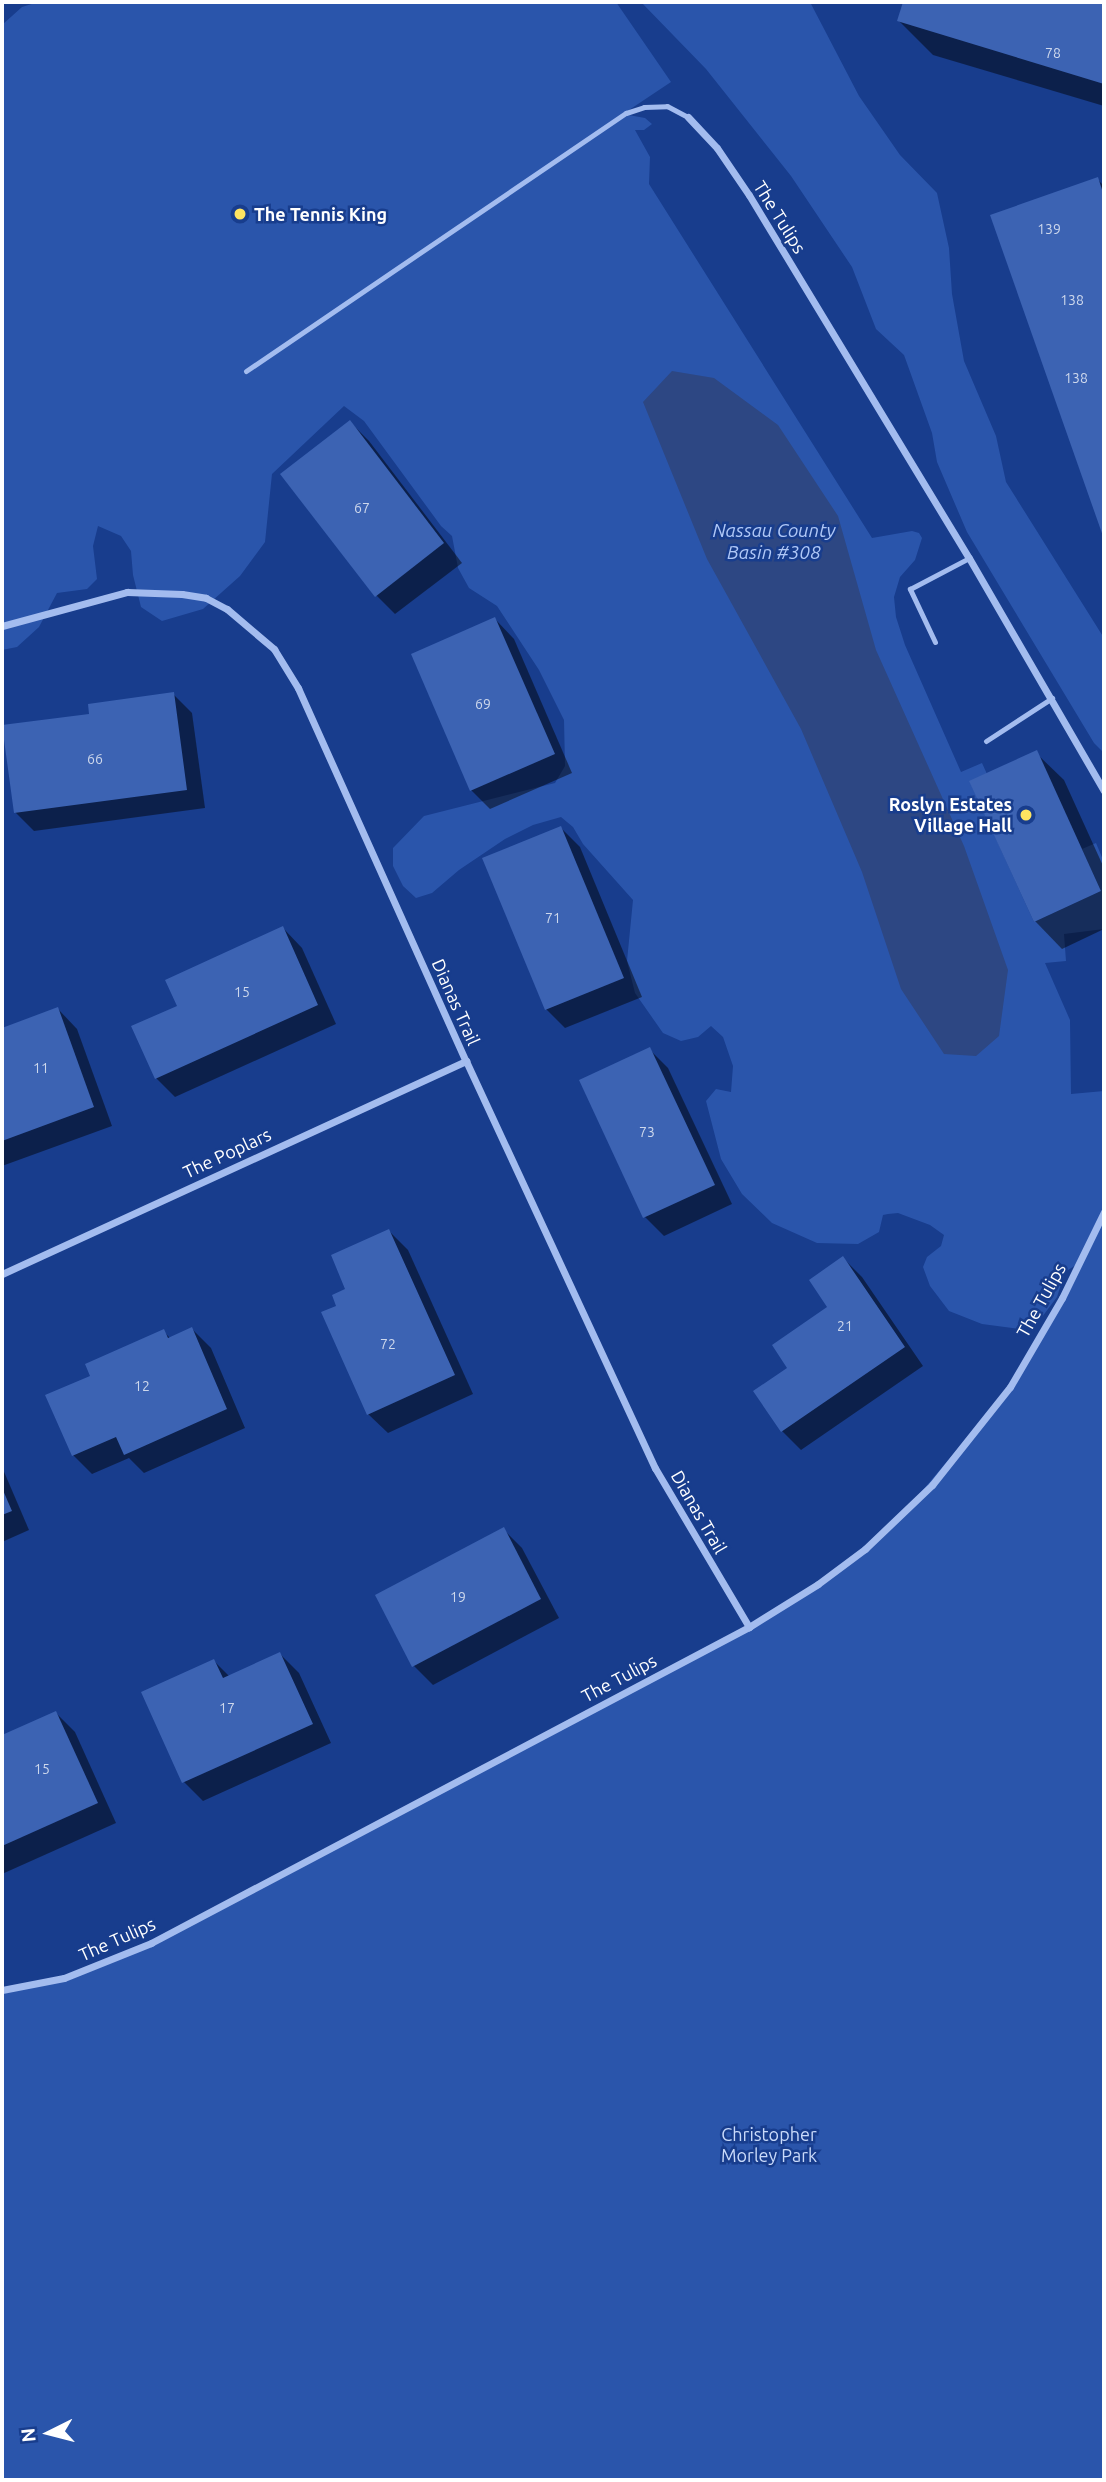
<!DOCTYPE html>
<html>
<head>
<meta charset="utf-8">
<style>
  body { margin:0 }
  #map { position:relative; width:1106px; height:2482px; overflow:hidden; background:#183d8d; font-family:Ubuntu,sans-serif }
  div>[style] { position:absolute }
  .green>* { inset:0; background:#2a55ab }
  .water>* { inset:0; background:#2d4783 }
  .shadow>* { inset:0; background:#0007 }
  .building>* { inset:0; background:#3c63b3 }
  .service>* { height:5px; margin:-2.5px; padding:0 2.5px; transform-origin:2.5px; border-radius:2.5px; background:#a3bcef }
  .minor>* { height:7px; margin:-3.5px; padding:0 3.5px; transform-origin:3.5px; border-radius:3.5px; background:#a3bcef }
  .dots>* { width:19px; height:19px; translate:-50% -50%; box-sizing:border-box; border:4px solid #183d8d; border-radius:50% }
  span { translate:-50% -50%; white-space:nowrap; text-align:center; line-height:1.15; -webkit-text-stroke:5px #183d8d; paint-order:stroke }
  .number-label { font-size:14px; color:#ced8ec }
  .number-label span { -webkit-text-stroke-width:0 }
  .poi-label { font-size:18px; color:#fff; font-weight:700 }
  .left { translate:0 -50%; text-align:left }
  .right { translate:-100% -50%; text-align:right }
  .street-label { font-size:18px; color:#fff }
  .park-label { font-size:18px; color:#c9dafa }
  .water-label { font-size:19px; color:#afc7f6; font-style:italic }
  .frame { position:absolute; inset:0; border:4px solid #fff; pointer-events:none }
  .north { position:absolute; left:14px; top:2398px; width:70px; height:70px; -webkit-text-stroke:5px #183d8d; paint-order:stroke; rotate:264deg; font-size:19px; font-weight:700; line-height:28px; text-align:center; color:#fff }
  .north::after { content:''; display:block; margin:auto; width:24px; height:32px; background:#fff; clip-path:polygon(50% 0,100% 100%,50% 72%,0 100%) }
</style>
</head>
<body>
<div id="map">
  <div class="green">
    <i style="clip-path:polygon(38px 2px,616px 2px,671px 82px,623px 114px,645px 118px,652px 124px,644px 130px,635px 130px,650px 157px,649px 184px,872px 538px,912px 531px,919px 533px,922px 538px,915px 560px,900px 577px,894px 597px,896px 617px,905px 645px,961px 772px,982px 763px,987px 774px,970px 782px,1034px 922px,1101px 891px,1082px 849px,1096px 843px,1104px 862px,1104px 929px,1064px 934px,1066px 961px,1045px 963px,1070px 1020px,1071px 1094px,1104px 1091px,1104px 2480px,2px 2480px,2px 1990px,64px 1978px,151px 1943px,734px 1635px,818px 1584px,900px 1517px,1010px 1387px,1079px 1263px,1065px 1272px,1057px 1297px,1039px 1321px,1019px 1329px,982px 1324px,949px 1311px,930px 1286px,923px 1267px,927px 1257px,941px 1246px,944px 1235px,930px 1225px,898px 1213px,888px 1214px,883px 1215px,879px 1232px,858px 1244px,817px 1243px,772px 1223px,742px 1194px,721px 1159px,706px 1101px,716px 1089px,731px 1092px,733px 1066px,723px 1037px,711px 1026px,698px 1037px,681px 1041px,663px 1033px,635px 993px,627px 961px,633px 900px,583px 844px,573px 827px,561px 817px,533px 825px,505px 839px,459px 870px,432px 893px,416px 898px,403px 886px,393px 866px,393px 848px,424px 816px,555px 783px,565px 766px,564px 720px,539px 670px,497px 606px,469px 588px,458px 568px,452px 536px,441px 526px,364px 421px,344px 406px,272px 474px,265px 542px,240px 576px,203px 609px,162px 621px,141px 607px,133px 575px,131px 551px,121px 536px,98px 526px,93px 546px,97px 579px,87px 589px,57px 593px,39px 627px,17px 647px,2px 650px,2px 25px,22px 7px)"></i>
    <i style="clip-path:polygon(641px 2px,810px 2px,859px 96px,900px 155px,937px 193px,949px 248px,952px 294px,964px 361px,996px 436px,1006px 482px,1104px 638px,1104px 753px,1094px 743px,967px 532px,937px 462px,932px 433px,904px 355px,876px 329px,852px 267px,791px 176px,706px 69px)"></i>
  </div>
  <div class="water">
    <i style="clip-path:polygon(672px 371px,714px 378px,778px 425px,838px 516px,876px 650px,964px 846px,1008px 970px,999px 1036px,976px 1056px,944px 1054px,901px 989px,862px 872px,801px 729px,707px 559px,643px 402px)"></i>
  </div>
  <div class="shadow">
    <i style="clip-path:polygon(905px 2px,1104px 2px,1104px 106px,933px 55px,899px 21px)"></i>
    <i style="clip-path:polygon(1097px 179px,1104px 186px,1104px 535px,992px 216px)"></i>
    <i style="clip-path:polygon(350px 422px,369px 441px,462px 563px,395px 614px,376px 595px)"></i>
    <i style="clip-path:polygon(495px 619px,514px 639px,572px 773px,490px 809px,471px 790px)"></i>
    <i style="clip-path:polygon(173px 694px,192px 713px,205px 808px,34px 831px,15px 812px,91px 715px)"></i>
    <i style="clip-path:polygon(1036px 753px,1064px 780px,1104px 868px,1104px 929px,1062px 949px,1035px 921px)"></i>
    <i style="clip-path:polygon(561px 828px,580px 847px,642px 997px,565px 1028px,546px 1009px)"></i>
    <i style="clip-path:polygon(283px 928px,302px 948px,336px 1024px,175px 1097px,156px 1078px,179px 1007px)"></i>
    <i style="clip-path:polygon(58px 1009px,77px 1029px,112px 1126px,2px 1166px,2px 1030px)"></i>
    <i style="clip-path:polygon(649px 1049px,668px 1068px,732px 1204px,664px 1236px,645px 1217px)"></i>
    <i style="clip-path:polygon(389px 1231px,408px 1250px,473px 1394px,388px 1433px,368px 1414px,338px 1307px)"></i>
    <i style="clip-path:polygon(843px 1258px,862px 1277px,923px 1366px,801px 1450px,782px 1431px,790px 1368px,830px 1307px)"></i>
    <i style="clip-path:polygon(192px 1329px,211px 1348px,245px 1428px,144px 1473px,129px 1458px,92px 1474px,73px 1455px,92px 1377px,163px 1331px,171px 1339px)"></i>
    <i style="clip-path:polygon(2px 1467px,29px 1530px,2px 1542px)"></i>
    <i style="clip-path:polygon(503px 1529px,522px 1548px,559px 1618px,433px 1685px,414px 1666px,377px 1596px)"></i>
    <i style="clip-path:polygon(280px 1654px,299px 1673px,331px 1743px,203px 1801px,184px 1782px,214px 1661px,230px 1677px)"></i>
    <i style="clip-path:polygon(56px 1713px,75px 1732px,116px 1823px,2px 1874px,2px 1737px)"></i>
  </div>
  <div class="building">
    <i style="clip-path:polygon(903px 2px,1104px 2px,1104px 84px,897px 21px)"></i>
    <i style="clip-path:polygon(1098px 177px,1104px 196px,1104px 539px,990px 215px)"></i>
    <i style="clip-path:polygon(350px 420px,444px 543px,375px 597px,280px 474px)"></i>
    <i style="clip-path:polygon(495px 617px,555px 754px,470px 791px,411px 654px)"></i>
    <i style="clip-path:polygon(174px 692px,187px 790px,14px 813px,2px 725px,89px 714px,88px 704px)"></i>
    <i style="clip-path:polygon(1037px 750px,1101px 891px,1034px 922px,969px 781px)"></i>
    <i style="clip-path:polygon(561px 826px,624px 978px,545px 1010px,482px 858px)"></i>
    <i style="clip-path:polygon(283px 926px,318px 1005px,155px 1079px,131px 1026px,177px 1006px,165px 980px)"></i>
    <i style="clip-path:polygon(58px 1007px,94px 1107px,2px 1141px,2px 1028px)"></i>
    <i style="clip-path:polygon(650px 1047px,715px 1185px,643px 1218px,579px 1080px)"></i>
    <i style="clip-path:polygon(389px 1229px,455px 1375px,367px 1415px,321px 1312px,336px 1306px,332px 1295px,345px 1289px,331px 1255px)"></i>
    <i style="clip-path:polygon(843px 1256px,905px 1347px,781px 1432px,753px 1391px,787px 1368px,772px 1345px,827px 1307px,809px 1280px)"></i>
    <i style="clip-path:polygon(192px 1327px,227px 1409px,124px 1455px,116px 1437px,72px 1456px,45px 1395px,90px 1376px,85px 1364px,164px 1329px,168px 1338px)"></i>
    <i style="clip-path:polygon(2px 1488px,12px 1511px,2px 1515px)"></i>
    <i style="clip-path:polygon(504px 1527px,541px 1599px,412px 1667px,375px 1595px)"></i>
    <i style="clip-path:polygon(280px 1652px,313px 1724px,182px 1783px,141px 1692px,214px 1659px,223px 1678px)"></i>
    <i style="clip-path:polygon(56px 1711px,98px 1803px,2px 1846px,2px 1735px)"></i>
  </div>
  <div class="service">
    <i style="left:246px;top:371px;width:459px;rotate:-34.2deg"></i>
    <i style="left:626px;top:113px;width:19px;rotate:-18deg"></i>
    <i style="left:644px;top:107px;width:23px;rotate:-2deg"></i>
    <i style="left:667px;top:106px;width:24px;rotate:28deg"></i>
    <i style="left:935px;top:642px;width:59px;rotate:-115.3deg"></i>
    <i style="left:910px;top:589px;width:67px;rotate:-27.7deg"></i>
    <i style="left:986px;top:741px;width:79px;rotate:-33.1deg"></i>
  </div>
  <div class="minor">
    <i style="left:688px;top:117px;width:42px;rotate:46.9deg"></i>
    <i style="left:717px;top:148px;width:57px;rotate:55.8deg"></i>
    <i style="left:749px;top:195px;width:424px;rotate:58.8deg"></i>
    <i style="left:969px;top:558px;width:269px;rotate:59.9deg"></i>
    <i style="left:2px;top:626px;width:130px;rotate:-15.2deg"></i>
    <i style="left:127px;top:592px;width:55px;rotate:2.1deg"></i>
    <i style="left:182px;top:594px;width:24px;rotate:9deg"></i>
    <i style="left:206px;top:598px;width:24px;rotate:28deg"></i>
    <i style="left:227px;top:609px;width:62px;rotate:40.4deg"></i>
    <i style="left:274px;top:649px;width:46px;rotate:58.4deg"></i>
    <i style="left:298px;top:688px;width:409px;rotate:65.8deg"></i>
    <i style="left:466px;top:1061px;width:449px;rotate:65.1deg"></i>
    <i style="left:655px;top:1468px;width:185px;rotate:59.4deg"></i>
    <i style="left:2px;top:1274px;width:511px;rotate:-24.66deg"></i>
    <i style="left:2px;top:1990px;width:63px;rotate:-11deg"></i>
    <i style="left:64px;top:1978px;width:94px;rotate:-21.9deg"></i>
    <i style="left:151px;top:1943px;width:676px;rotate:-27.85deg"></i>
    <i style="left:749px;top:1627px;width:81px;rotate:-31.9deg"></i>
    <i style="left:818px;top:1584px;width:59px;rotate:-36.7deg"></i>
    <i style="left:865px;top:1549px;width:93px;rotate:-43.7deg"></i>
    <i style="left:932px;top:1485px;width:125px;rotate:-51.5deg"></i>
    <i style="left:1010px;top:1387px;width:103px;rotate:-59.7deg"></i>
    <i style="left:1062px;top:1298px;width:96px;rotate:-64deg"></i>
  </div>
  <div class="dots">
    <i style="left:240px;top:214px;background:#ffe461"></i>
    <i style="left:1026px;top:815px;background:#ffe461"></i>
  </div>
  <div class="number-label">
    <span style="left:1053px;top:53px">78</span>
    <span style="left:1049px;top:229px">139</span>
    <span style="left:1072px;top:300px">138</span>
    <span style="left:1076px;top:378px">138</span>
    <span style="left:362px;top:508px">67</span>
    <span style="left:483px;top:704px">69</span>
    <span style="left:95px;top:759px">66</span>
    <span style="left:553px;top:918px">71</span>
    <span style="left:242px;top:992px">15</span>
    <span style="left:41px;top:1068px">11</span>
    <span style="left:647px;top:1132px">73</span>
    <span style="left:845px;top:1326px">21</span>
    <span style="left:388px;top:1344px">72</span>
    <span style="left:142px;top:1386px">12</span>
    <span style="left:458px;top:1597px">19</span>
    <span style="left:227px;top:1708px">17</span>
    <span style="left:42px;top:1769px">15</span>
  </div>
  <div class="poi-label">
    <span class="left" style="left:254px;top:214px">The Tennis King</span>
    <span class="right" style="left:1012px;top:815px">Roslyn Estates<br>Village Hall</span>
  </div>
  <div class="street-label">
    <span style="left:780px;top:217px;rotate:58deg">The Tulips</span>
    <span style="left:456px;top:1002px;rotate:66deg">Dianas Trail</span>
    <span style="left:227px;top:1153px;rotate:-25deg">The Poplars</span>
    <span style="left:1041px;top:1300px;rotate:-61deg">The Tulips</span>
    <span style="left:699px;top:1512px;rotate:60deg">Dianas Trail</span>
    <span style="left:619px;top:1678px;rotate:-28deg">The Tulips</span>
    <span style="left:117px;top:1939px;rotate:-24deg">The Tulips</span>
  </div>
  <div class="park-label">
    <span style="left:769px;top:2145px">Christopher<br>Morley Park</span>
  </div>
  <div class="water-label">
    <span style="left:774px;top:542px">Nassau County<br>Basin #308</span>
  </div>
  <div class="frame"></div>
  <div class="north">N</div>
</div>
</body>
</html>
